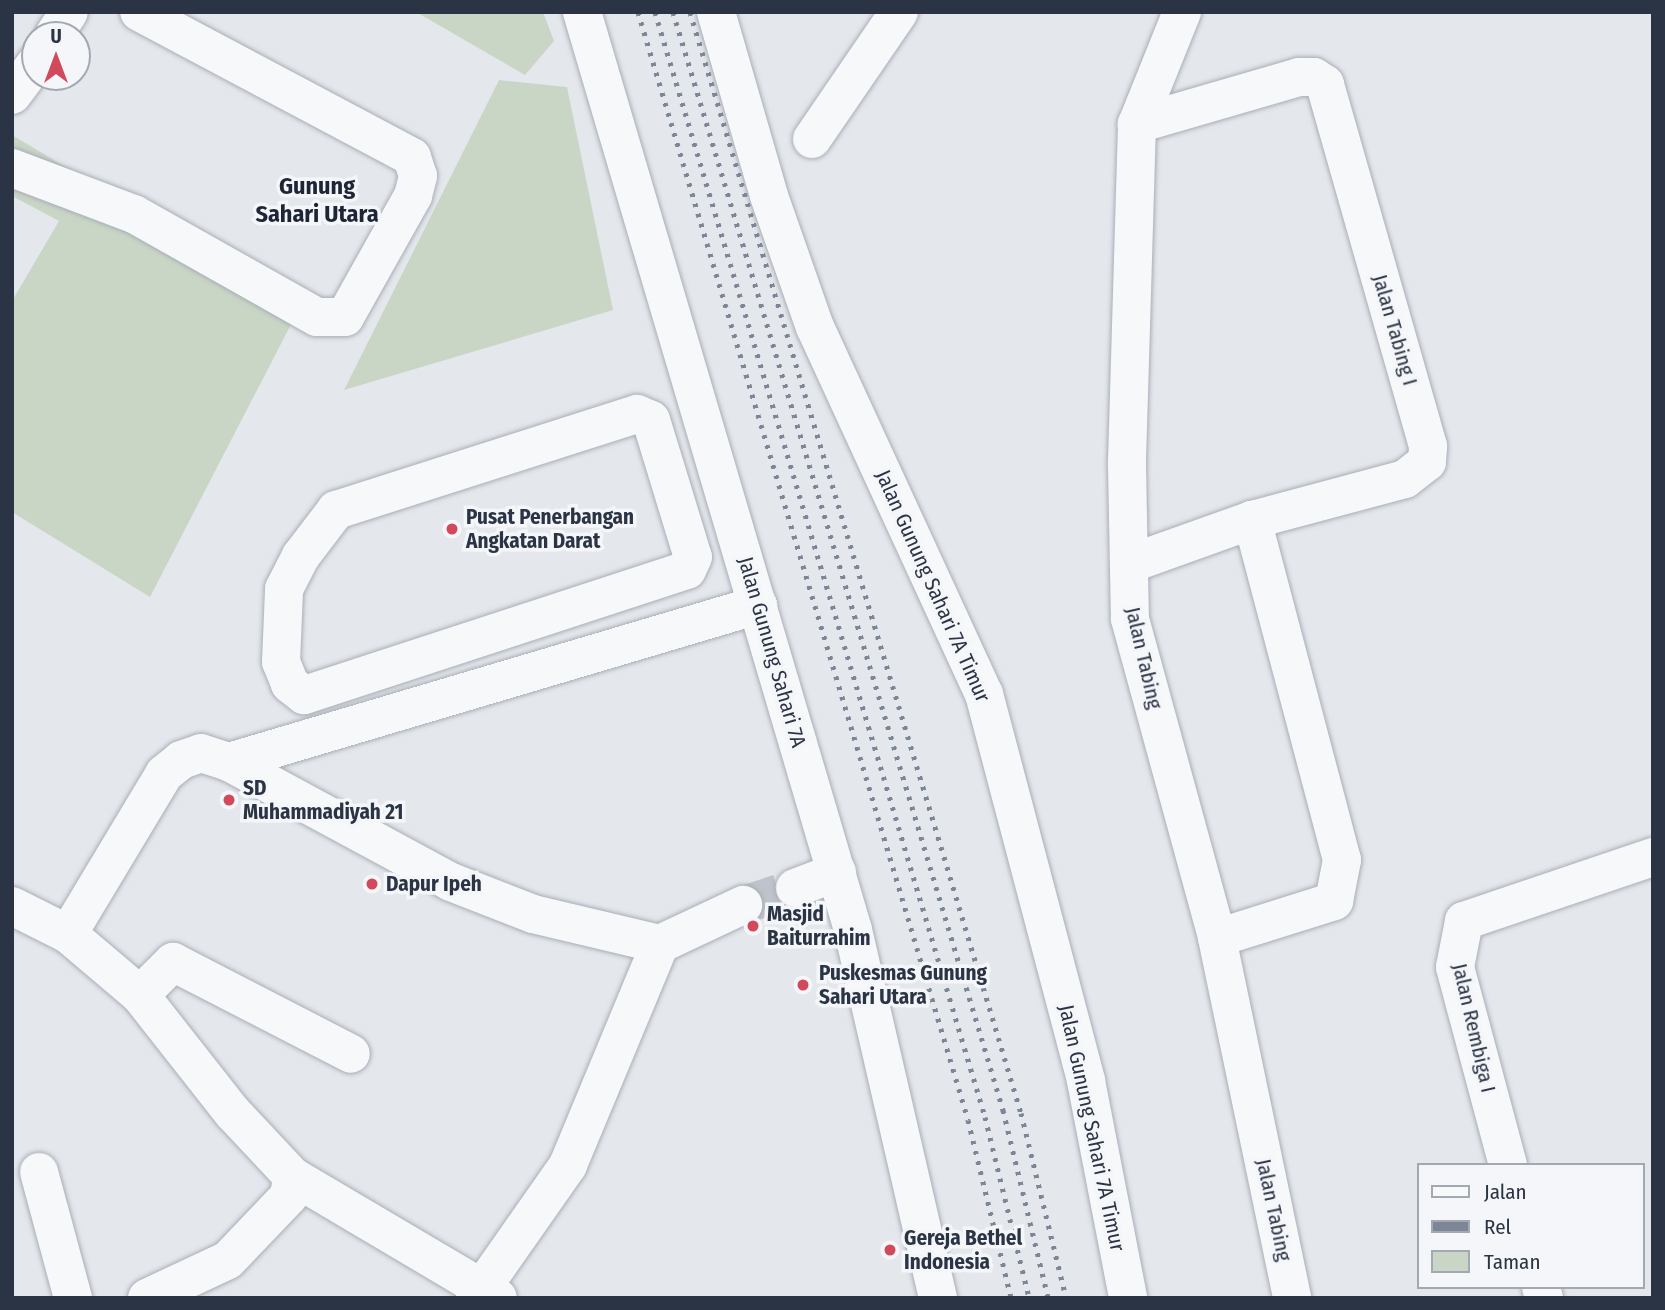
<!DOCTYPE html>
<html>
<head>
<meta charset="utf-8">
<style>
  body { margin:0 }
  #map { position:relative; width:1665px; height:1310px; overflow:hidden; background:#e4e7ec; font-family:"Fira Sans Condensed",sans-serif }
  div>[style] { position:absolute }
  .green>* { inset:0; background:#c9d6c5 }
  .minor-tunnel>* { height:38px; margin-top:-19px; transform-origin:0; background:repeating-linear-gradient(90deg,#bfc3cb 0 38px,transparent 0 57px) }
  .roads { filter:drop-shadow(0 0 2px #a9aeb7) drop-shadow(0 0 2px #a9aeb7) }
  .minor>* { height:38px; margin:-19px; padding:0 19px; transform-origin:19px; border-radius:19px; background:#f7f8fa }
  .rail>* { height:5px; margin-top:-2.5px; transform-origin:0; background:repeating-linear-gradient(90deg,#7d8696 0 3.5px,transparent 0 10.5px) }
  .dots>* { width:19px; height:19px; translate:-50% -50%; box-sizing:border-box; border:4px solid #f4f6f9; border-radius:50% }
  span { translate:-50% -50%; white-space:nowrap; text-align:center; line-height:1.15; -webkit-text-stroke:7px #f4f6f9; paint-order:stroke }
  .street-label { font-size:21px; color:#2b3445 }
  .poi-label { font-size:21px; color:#2b3445; font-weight:700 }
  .left { translate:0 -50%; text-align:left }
  .quarter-label { font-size:24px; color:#1d2536; font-weight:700 }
  .frame { position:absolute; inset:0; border:14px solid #2b3445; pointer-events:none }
  .legend { position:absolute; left:1417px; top:1163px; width:228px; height:126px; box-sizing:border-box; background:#f4f6f9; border:2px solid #a4a8b1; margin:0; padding:9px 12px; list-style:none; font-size:21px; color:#2b3445 }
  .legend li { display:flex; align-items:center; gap:14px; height:35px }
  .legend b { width:35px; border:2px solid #a4a8b1 }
  .north { position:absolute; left:21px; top:21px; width:70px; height:70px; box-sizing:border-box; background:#f4f6f9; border:2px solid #a4a8b1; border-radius:50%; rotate:0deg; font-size:19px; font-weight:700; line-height:28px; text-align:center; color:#2b3445 }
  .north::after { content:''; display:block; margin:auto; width:24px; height:32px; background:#d1495b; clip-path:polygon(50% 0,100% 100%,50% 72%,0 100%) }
</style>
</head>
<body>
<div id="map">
  <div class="green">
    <i style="clip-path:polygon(416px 12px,543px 12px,554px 41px,525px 75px)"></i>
    <i style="clip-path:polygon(499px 80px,567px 87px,613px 310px,344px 390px)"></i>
    <i style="clip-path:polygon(12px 135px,300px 307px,150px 597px,12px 512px,12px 301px,59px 221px,12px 196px)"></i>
  </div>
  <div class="minor-tunnel">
    <i style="left:743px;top:905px;width:55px;rotate:-18.1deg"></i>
  </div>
  <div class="roads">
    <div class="minor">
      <i style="left:582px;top:12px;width:957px;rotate:73.55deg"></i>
      <i style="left:853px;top:930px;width:378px;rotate:77deg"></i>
      <i style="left:716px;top:12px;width:191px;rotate:73.9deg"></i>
      <i style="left:769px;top:196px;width:139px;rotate:70.7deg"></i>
      <i style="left:815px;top:327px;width:404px;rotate:65.3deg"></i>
      <i style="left:984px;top:694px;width:400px;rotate:75.2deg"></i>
      <i style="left:1086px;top:1081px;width:221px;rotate:79deg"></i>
      <i style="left:1182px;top:12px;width:121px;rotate:111.9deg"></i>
      <i style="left:1137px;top:124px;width:342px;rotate:91.7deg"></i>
      <i style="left:1127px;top:466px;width:153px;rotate:88.9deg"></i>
      <i style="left:1130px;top:619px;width:331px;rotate:74.7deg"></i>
      <i style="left:1217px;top:938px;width:368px;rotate:78.2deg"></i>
      <i style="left:54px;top:35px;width:27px;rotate:-57deg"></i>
      <i style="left:12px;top:95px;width:39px;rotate:-53deg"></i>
      <i style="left:812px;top:139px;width:154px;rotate:-55.6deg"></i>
      <i style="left:12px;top:168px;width:130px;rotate:20.7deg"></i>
      <i style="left:134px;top:214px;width:210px;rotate:29.4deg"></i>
      <i style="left:317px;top:317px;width:28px"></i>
      <i style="left:345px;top:317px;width:139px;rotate:-60.7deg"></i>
      <i style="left:413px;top:196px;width:21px;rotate:-76deg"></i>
      <i style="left:418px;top:176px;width:20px;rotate:-108deg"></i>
      <i style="left:412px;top:157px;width:309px;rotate:-152deg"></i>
      <i style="left:637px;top:414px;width:15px;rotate:23deg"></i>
      <i style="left:651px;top:420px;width:143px;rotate:73deg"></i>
      <i style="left:693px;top:557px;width:14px;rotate:115deg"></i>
      <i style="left:687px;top:570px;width:403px;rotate:161.9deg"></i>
      <i style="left:304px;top:695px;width:18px;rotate:-142deg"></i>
      <i style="left:290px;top:684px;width:24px;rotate:-112deg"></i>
      <i style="left:281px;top:662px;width:73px;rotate:-87.6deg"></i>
      <i style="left:284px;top:589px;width:37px;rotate:-63deg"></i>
      <i style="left:301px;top:556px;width:58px;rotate:-52.7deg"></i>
      <i style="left:336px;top:510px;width:316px;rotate:-17.7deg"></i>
      <i style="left:1129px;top:564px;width:131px;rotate:-19.7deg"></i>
      <i style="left:1252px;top:520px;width:158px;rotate:-15deg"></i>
      <i style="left:1405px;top:479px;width:28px;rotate:-38deg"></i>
      <i style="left:1427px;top:462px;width:16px;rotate:-86deg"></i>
      <i style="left:1428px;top:446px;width:376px;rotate:-105.9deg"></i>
      <i style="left:1325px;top:84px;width:13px;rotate:-148deg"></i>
      <i style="left:1314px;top:77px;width:15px;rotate:180deg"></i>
      <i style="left:1299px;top:77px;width:169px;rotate:163.8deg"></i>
      <i style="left:229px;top:762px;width:552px;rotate:-16.53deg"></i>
      <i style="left:795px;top:888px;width:45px;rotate:-20.9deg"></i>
      <i style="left:12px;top:906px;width:63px;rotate:26.6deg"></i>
      <i style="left:68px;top:934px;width:94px;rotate:40.3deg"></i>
      <i style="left:140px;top:995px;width:150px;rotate:51.8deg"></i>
      <i style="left:233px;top:1113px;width:86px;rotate:46.9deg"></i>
      <i style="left:292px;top:1176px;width:239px;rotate:30.6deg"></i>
      <i style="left:68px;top:934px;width:187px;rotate:-59deg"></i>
      <i style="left:164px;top:774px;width:22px;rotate:-39deg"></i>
      <i style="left:181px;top:760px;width:21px;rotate:-19deg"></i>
      <i style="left:201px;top:753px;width:29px;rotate:18deg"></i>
      <i style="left:229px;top:762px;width:252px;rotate:28.4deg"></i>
      <i style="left:451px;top:882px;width:88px;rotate:21.3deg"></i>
      <i style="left:533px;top:914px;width:130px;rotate:13.3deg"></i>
      <i style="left:660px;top:944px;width:92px;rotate:-25.2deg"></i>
      <i style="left:1217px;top:938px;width:123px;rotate:-17.5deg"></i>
      <i style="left:1334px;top:901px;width:42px;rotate:-79deg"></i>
      <i style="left:1342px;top:860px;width:352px;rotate:-104.8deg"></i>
      <i style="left:140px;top:995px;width:47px;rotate:-45deg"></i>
      <i style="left:173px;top:962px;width:200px;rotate:27.3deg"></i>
      <i style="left:1508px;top:1165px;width:205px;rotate:-105deg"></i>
      <i style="left:1455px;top:967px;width:47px;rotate:-78.9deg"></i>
      <i style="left:1464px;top:921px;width:200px;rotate:-18.7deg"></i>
      <i style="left:39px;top:1172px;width:131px;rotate:74.9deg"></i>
      <i style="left:1541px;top:1287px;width:11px;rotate:75deg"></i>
      <i style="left:147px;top:1298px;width:89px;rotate:-25.1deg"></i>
      <i style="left:228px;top:1260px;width:88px;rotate:-46.4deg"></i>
      <i style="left:289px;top:1196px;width:20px;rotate:-81deg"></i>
      <i style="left:475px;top:1298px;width:162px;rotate:-55deg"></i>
      <i style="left:568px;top:1165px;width:239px;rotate:-67.4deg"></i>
    </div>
  </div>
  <div class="rail">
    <i style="left:638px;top:12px;width:1156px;rotate:73.41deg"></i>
    <i style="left:968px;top:1120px;width:183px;rotate:76.4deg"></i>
    <i style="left:655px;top:12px;width:1153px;rotate:73.37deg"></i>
    <i style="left:985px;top:1117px;width:186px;rotate:76.3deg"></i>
    <i style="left:673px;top:12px;width:1147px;rotate:73.27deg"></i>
    <i style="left:1003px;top:1110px;width:193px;rotate:76.5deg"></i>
    <i style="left:690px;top:12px;width:1150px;rotate:73.27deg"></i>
    <i style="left:1021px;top:1113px;width:190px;rotate:76.3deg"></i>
  </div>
  <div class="dots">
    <i style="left:452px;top:529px;background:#d1495b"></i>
    <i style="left:229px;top:800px;background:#d1495b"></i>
    <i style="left:372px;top:884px;background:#d1495b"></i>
    <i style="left:753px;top:926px;background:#d1495b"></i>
    <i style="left:803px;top:985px;background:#d1495b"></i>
    <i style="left:890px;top:1250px;background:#d1495b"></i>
  </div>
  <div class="street-label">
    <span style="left:1395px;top:330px;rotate:74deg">Jalan Tabing I</span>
    <span style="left:933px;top:586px;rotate:66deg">Jalan Gunung Sahari 7A Timur</span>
    <span style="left:772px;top:652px;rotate:74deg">Jalan Gunung Sahari 7A</span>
    <span style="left:1144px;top:658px;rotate:77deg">Jalan Tabing</span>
    <span style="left:1474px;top:1028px;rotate:77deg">Jalan Rembiga I</span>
    <span style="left:1092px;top:1128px;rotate:78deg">Jalan Gunung Sahari 7A Timur</span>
    <span style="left:1274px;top:1210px;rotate:78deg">Jalan Tabing</span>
  </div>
  <div class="poi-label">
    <span class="left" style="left:466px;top:529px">Pusat Penerbangan<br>Angkatan Darat</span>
    <span class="left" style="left:243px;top:800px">SD<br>Muhammadiyah 21</span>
    <span class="left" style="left:386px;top:884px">Dapur Ipeh</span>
    <span class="left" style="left:767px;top:926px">Masjid<br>Baiturrahim</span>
    <span class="left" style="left:819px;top:985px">Puskesmas Gunung<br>Sahari Utara</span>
    <span class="left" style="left:904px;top:1250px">Gereja Bethel<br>Indonesia</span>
  </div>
  <div class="quarter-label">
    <span style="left:317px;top:201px">Gunung<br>Sahari Utara</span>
  </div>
  <div class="frame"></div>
  <ul class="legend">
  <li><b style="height:9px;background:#f7f8fa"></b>Jalan</li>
  <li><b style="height:9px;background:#7d8696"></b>Rel</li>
  <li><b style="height:19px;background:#c9d6c5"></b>Taman</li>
  </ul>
  <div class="north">U</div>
</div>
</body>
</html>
